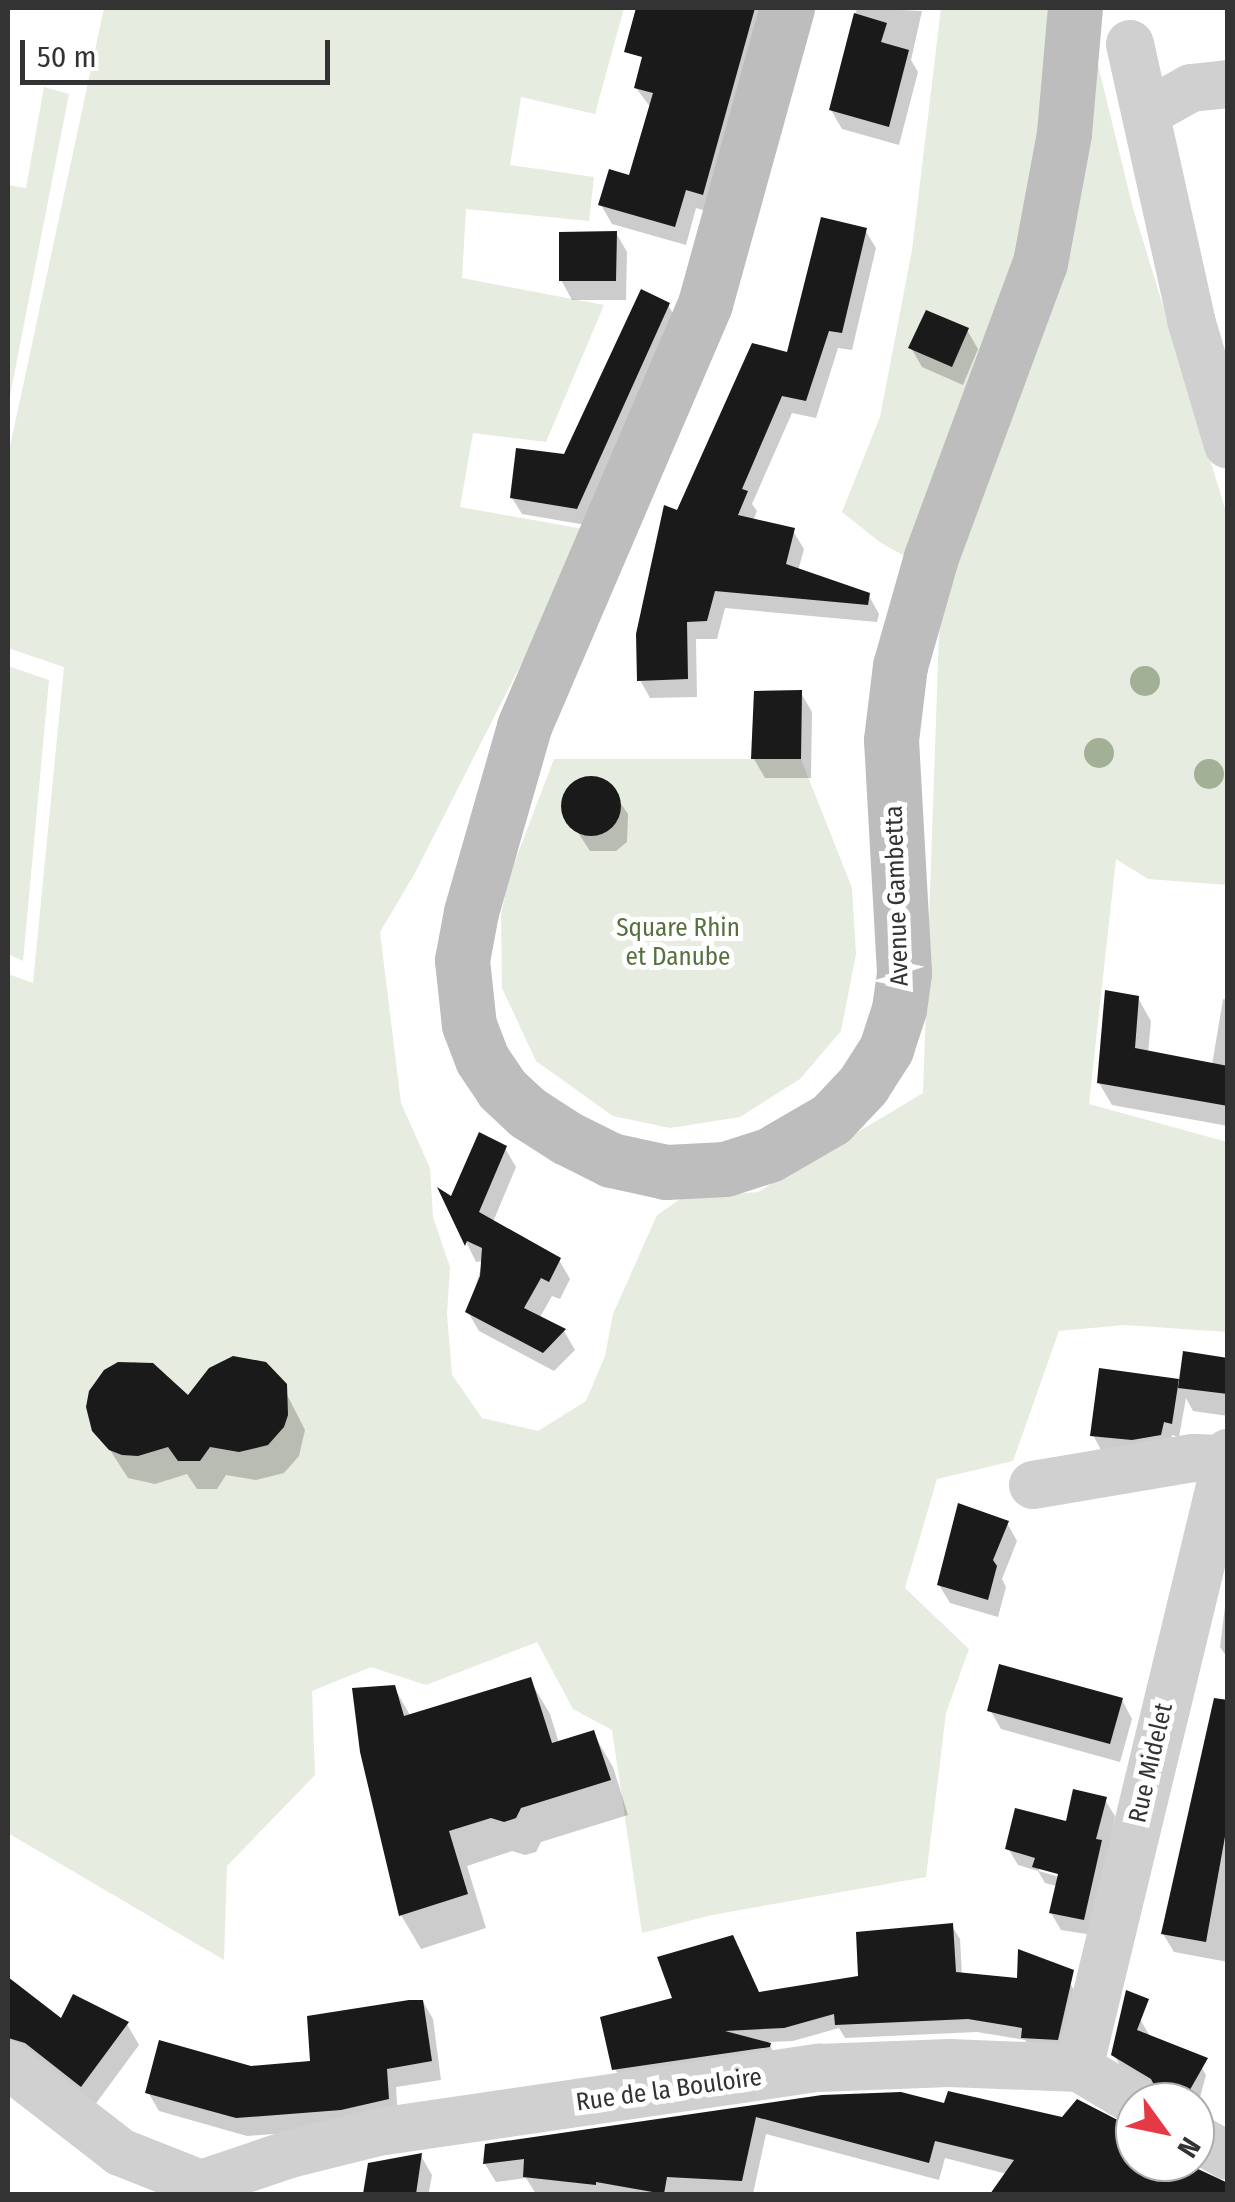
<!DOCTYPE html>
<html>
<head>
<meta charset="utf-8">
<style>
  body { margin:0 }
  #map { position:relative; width:1235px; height:2202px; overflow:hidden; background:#fff; font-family:"Fira Sans Condensed",sans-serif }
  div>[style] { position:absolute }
  .green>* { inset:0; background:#e6ecdf }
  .shadow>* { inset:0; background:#0003 }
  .building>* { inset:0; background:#1a1a1a }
  .round { border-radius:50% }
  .minor>* { height:48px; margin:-24px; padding:0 24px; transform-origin:24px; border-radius:24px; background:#d0d0d0 }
  .secondary>* { height:55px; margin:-27.5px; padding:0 27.5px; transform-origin:27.5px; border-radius:27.5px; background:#bdbdbd }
  .trees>* { width:30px; height:30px; margin:-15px; border-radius:50%; background:#a2b095 }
  span { translate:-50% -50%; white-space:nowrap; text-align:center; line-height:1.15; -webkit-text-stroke:10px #fff; paint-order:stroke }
  .street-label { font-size:25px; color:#333 }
  .park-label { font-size:25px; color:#56703f }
  .frame { position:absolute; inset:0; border:10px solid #333; pointer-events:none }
  .north { position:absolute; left:1115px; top:2082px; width:100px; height:100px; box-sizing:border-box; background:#fff; border:2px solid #adadad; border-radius:50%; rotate:123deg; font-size:28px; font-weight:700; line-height:40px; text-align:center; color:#333 }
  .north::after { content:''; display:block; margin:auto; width:35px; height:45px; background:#e63946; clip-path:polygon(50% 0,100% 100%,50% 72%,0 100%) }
  .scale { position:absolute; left:20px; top:40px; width:310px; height:45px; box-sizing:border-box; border:5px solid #333; border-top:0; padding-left:12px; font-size:30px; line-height:35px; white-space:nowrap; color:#333; -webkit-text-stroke:8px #fff; paint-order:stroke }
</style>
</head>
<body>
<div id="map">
  <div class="green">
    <i style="clip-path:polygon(104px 8px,624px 8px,595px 114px,521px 97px,510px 165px,594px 177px,589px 221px,466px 209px,462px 278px,604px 305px,546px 442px,473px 433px,460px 507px,589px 530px,415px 873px,380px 932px,401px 1103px,430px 1168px,433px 1217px,450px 1267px,447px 1314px,452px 1375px,482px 1418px,538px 1431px,586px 1401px,605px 1356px,613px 1314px,657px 1215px,682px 1198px,758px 1192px,923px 1093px,941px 576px,881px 543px,842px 512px,880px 417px,912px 250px,941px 8px,1090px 8px,1096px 57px,1133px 208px,1227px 515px,1228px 885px,1148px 879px,1116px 859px,1089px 1104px,1227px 1142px,1227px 1332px,1124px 1325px,1059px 1331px,1013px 1461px,937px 1479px,905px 1588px,969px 1649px,946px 1713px,926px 1877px,712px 1915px,642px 1933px,612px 1730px,573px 1709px,537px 1642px,426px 1685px,371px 1667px,312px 1691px,315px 1775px,227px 1866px,224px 1960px,8px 1833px,8px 974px,33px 983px,64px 667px,8px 648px,8px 456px)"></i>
    <i style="clip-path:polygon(44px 87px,69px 94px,8px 406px,8px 185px,26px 188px)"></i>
    <i style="clip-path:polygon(8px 666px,49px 680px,23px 961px,8px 954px)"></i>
    <i style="clip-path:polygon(554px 759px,801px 759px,852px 888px,856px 954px,841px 1031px,800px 1079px,740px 1117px,670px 1128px,613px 1116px,536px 1061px,502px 988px,501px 914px,510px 874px)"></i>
  </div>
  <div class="shadow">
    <i style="clip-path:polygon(671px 8px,771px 8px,713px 213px,696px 208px,686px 245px,612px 224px,601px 205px,631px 178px,651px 108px,636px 88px)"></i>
    <i style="clip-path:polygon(857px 8px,922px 11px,911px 60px,918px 72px,899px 145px,842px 129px,831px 110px)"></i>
    <i style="clip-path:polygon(865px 230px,876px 248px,852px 350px,838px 348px,816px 418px,792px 413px,752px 504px,757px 511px,753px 521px,793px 531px,804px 549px,798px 571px,869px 596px,879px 614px,877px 622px,725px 608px,717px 639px,696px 639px,697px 697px,650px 698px,640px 680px,679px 513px,788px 356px)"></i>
    <i style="clip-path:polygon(616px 233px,627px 252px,626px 300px,572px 300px,561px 280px)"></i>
    <i style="clip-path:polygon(668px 305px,678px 322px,586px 525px,522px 514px,512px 498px,566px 457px)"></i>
    <i style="clip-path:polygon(967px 330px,978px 349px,963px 385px,922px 367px,911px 348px)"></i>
    <i style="clip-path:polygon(801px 693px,812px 712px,811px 778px,765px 778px,754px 759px)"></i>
    <i style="clip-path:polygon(580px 780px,606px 782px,628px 814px,627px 842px,616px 851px,590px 851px,564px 811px,570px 786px)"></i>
    <i style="clip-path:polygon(1138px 998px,1151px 1021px,1148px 1053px,1212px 1065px,1223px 999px,1228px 1000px,1228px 1126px,1112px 1105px,1099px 1083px)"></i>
    <i style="clip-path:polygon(505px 1148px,516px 1167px,493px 1222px,559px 1260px,570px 1279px,560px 1299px,552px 1296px,539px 1319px,564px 1331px,575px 1350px,554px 1371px,479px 1331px,468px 1312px,483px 1261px,476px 1262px,442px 1193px,452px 1199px)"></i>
    <i style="clip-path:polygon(1228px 1361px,1228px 1416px,1193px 1411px,1186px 1398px,1179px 1437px,1172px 1435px,1169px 1450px,1101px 1450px,1093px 1435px,1177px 1381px,1181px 1386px)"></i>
    <i style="clip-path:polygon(135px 1362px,162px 1372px,188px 1399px,276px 1373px,305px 1430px,299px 1456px,284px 1473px,256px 1480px,226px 1475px,217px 1489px,197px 1489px,187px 1474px,155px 1484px,128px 1478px,90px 1419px,106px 1372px)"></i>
    <i style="clip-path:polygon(1007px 1523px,1017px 1541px,1002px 1579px,1006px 1587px,998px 1617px,950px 1603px,939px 1585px)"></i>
    <i style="clip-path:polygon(1228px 1582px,1228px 1659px,1220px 1647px)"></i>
    <i style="clip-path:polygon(530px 1680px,550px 1714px,559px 1743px,593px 1733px,613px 1767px,628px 1815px,541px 1842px,536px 1852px,525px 1855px,512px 1851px,467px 1866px,486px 1928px,421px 1949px,401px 1915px,394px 1687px,411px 1717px)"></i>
    <i style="clip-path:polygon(1122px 1700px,1132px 1719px,1120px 1762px,1001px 1729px,990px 1710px)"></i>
    <i style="clip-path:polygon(1228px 1730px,1228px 1962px,1174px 1952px,1163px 1934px)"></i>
    <i style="clip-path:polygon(evenodd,1105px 1800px,1115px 1816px,1093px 1935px,1061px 1930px,1051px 1913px,1057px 1886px,1045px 1883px,1038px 1871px,1018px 1865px,1008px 1848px,1068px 1824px,1105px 1800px,1039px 1866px,1070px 1875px,1069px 1880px,1039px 1871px,1039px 1866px)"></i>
    <i style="clip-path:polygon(952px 1926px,960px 1939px,962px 1975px,1070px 1983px,1078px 1997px,1065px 2053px,1032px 2051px,1025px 2040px,977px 2032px,845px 2038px,839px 2028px,793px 2041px,768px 2042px,777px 2059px,623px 2083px,615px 2069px,759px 1995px,860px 1978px)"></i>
    <i style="clip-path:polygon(8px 1980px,62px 2022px,127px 2024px,139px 2045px,94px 2106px,8px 2055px)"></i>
    <i style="clip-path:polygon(422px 2000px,433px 2019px,441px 2080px,396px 2087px,398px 2118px,352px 2128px,247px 2136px,159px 2111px,148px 2092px,251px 2068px,313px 2063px)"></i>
    <i style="clip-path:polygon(1140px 2019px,1151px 2038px,1195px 2056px,1206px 2075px,1195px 2116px,1195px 2102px,1166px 2102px,1125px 2074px,1114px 2055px)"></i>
    <i style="clip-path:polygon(822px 2098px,946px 2106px,1135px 2131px,1135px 2162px,1179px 2162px,1228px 2184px,1228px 2194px,1006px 2194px,1000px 2185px,1007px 2174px,945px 2158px,939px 2180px,766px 2134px,753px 2194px,536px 2194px,526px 2178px,496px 2182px,485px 2164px,487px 2146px)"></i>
    <i style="clip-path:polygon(421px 2156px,432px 2175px,429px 2192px,376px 2194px,368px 2180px)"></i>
  </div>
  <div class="building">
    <i style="clip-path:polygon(636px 8px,755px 8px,703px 195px,686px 190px,675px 227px,598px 205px,609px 169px,629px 175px,653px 93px,634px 88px,642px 57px,624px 52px)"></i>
    <i style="clip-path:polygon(854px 13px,887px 23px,881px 42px,909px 50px,889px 127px,829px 110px)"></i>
    <i style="clip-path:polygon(821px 217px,867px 228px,842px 333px,829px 331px,806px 401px,782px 396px,742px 489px,748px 491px,738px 515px,795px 528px,786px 564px,870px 593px,868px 605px,715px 591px,707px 621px,687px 622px,688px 679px,637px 681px,636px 634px,664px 505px,677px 510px,752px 343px,787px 352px)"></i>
    <i style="clip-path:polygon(617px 231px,616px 281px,559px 281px,559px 232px)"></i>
    <i style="clip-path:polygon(641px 289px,670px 303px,577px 509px,510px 498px,516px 448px,564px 454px)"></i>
    <i style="clip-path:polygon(926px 310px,969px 328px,952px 367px,908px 348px)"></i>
    <i style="clip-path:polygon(802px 690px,801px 759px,751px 759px,754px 691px)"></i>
    <i class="round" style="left:561px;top:776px;width:60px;height:60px"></i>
    <i style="clip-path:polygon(1105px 990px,1139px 996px,1135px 1048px,1228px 1066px,1228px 1106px,1097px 1083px)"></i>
    <i style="clip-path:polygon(479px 1132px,507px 1146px,479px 1212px,561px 1258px,549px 1282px,541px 1278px,524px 1308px,566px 1329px,543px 1353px,465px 1312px,480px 1276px,482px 1248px,467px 1241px,465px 1246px,437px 1187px,451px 1196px)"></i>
    <i style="clip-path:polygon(1183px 1351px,1228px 1358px,1228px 1394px,1178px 1388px)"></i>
    <i style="clip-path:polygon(233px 1356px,266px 1362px,287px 1384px,288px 1415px,284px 1427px,268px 1445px,239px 1452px,210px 1447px,200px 1461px,178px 1461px,168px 1447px,138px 1456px,122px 1455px,109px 1450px,92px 1431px,86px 1407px,89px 1391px,104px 1370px,118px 1362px,153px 1363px,188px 1395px,209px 1368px)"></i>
    <i style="clip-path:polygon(1099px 1368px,1179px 1379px,1172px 1424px,1164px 1422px,1161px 1435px,1132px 1440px,1090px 1436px)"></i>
    <i style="clip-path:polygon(958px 1503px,1009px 1521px,993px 1560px,997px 1566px,988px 1600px,937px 1585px)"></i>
    <i style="clip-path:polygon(999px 1664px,1123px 1698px,1110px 1744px,987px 1711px)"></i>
    <i style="clip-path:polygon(531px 1677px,552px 1743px,594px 1730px,611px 1780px,521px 1808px,516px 1818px,504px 1822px,491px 1818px,449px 1831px,468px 1894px,399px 1916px,360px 1752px,352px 1688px,395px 1685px,404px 1716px)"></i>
    <i style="clip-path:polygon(1214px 1698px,1228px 1700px,1228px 1820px,1206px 1942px,1161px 1934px)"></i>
    <i style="clip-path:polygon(1073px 1789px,1107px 1797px,1096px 1839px,1102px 1840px,1084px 1920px,1049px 1913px,1058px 1874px,1032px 1867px,1035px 1858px,1005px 1849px,1015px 1808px,1066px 1821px)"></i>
    <i style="clip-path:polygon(953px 1923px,956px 1972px,1017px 1978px,1018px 1949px,1074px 1970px,1058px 2040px,1021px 2038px,1022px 2028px,968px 2019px,835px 2025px,834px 2014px,784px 2028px,725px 2031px,771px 2043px,770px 2047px,612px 2070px,600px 2017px,672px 1998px,657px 1957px,733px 1935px,759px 1992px,858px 1976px,856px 1932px)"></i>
    <i style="clip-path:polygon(8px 1977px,61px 2018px,73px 1994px,129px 2022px,81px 2087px,25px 2043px,8px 2038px)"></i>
    <i style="clip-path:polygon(1126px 1990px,1149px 1999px,1137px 2030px,1208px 2058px,1183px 2102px,1163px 2102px,1151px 2079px,1111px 2055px)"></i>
    <i style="clip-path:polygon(409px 2000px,423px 2000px,432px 2061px,387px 2069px,389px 2099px,341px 2110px,236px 2118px,145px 2093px,159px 2040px,251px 2066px,310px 2061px,307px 2016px)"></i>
    <i style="clip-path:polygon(948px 2091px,1062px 2117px,1077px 2099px,1135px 2129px,1135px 2162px,1183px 2162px,1228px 2183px,1228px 2194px,990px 2194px,1014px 2160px,935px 2141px,929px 2163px,756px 2117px,742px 2181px,667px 2177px,664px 2194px,596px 2182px,596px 2185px,523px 2177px,524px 2159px,483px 2164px,485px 2144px,822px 2095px,901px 2092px,944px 2103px)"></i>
    <i style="clip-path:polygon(422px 2153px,416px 2194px,363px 2194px,368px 2163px)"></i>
  </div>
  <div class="minor">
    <i style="left:1130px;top:44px;width:283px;rotate:77.5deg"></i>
    <i style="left:1191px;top:320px;width:130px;rotate:73.5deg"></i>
    <i style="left:1146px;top:113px;width:51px;rotate:-29.1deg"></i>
    <i style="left:1191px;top:88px;width:37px;rotate:-6deg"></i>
    <i style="left:1033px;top:1485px;width:162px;rotate:-9.6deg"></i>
    <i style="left:1193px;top:1458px;width:30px;rotate:2deg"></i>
    <i style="left:8px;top:2065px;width:142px;rotate:37.8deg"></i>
    <i style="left:120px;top:2152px;width:87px;rotate:21.6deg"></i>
    <i style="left:201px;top:2184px;width:16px;rotate:40deg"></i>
    <i style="left:1079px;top:2068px;width:633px;rotate:-76.38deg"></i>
    <i style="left:1195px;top:2137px;width:38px;rotate:30deg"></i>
    <i style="left:201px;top:2184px;width:94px;rotate:-18.6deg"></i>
    <i style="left:290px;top:2154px;width:91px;rotate:-14deg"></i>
    <i style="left:378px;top:2132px;width:446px;rotate:-8.3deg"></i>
    <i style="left:819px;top:2068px;width:130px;rotate:-2.2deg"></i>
    <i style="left:949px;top:2063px;width:130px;rotate:2.2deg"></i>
    <i style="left:1079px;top:2068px;width:66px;rotate:30.8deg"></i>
  </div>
  <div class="secondary">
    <i style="left:787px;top:8px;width:307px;rotate:105.5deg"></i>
    <i style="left:705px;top:304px;width:460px;rotate:113.2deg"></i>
    <i style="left:524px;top:727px;width:192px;rotate:106deg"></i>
    <i style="left:471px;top:912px;width:49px;rotate:100.6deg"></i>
    <i style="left:462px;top:960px;width:65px;rotate:83.9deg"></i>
    <i style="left:469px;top:1025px;width:36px;rotate:69deg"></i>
    <i style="left:482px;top:1059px;width:36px;rotate:56deg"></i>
    <i style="left:502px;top:1089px;width:35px;rotate:43deg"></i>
    <i style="left:528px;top:1113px;width:46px;rotate:32.7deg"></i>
    <i style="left:567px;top:1138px;width:49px;rotate:26.6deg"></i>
    <i style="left:611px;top:1160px;width:56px;rotate:12.3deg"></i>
    <i style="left:666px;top:1172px;width:59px;rotate:-2.9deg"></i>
    <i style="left:725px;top:1169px;width:46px;rotate:-17.7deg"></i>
    <i style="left:769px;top:1155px;width:72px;rotate:-30.1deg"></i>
    <i style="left:831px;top:1119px;width:47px;rotate:-46.7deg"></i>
    <i style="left:863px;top:1085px;width:43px;rotate:-57.4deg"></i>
    <i style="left:886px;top:1049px;width:42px;rotate:-72deg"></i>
    <i style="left:899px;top:1009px;width:37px;rotate:-82deg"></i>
    <i style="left:904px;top:972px;width:232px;rotate:-93.2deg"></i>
    <i style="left:891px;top:740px;width:75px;rotate:-83.1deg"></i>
    <i style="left:900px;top:666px;width:113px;rotate:-74.1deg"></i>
    <i style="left:931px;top:557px;width:314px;rotate:-69.7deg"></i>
    <i style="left:1040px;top:263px;width:132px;rotate:-79.5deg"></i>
    <i style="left:1064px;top:133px;width:125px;rotate:-85deg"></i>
  </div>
  <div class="trees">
    <i style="left:1145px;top:681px"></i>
    <i style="left:1099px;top:753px"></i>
    <i style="left:1209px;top:774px"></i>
  </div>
  <div class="street-label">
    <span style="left:897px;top:896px;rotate:-92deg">Avenue Gambetta</span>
    <span style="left:1151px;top:1763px;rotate:-77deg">Rue Midelet</span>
    <span style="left:669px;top:2090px;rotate:-8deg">Rue de la Bouloire</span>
  </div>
  <div class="park-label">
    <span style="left:678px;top:943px">Square Rhin<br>et Danube</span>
  </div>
  <div class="frame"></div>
  <div class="north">N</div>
  <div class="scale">50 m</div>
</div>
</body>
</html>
